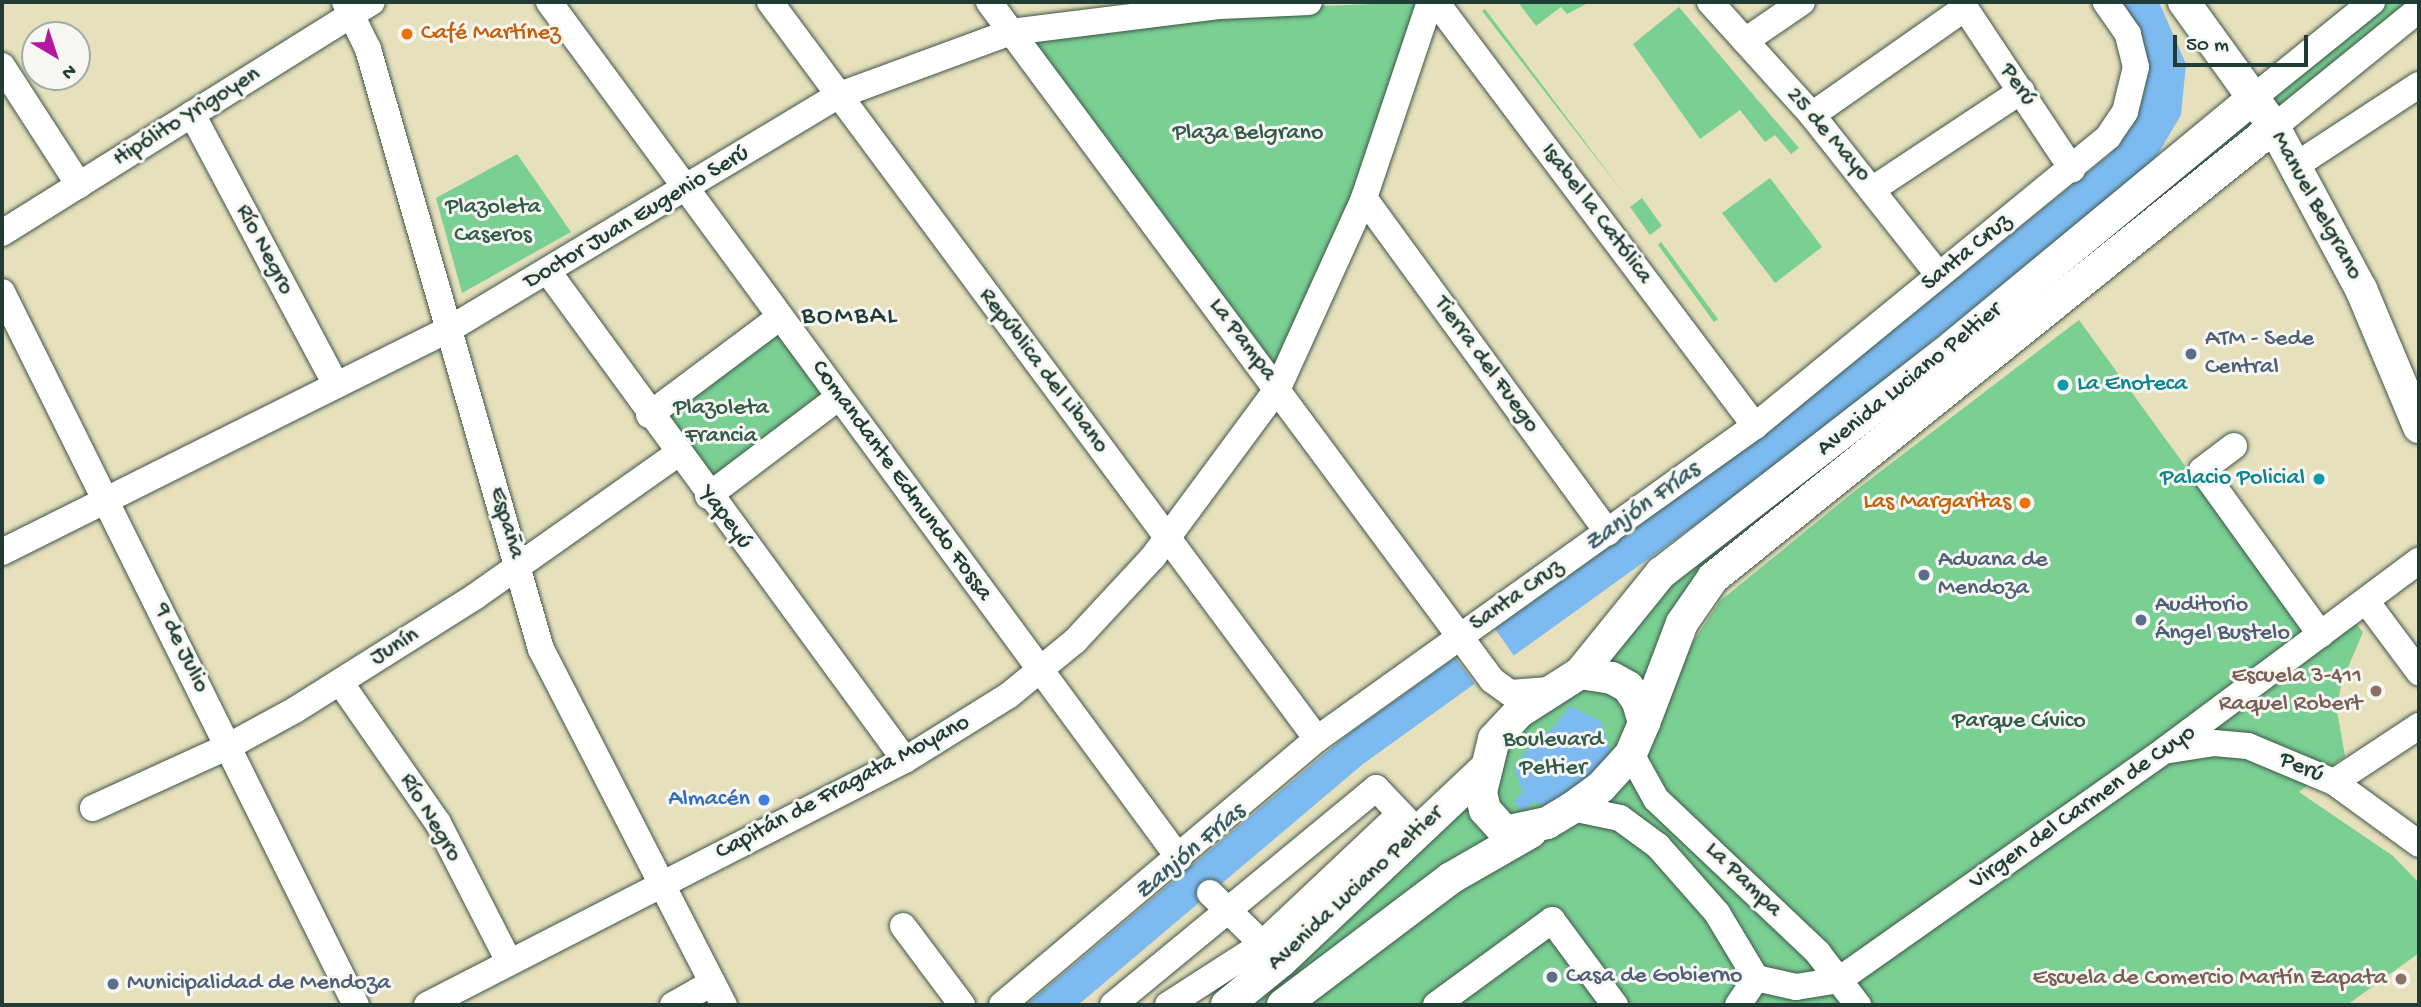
<!DOCTYPE html>
<html>
<head>
<meta charset="utf-8">
<style>
  body { margin:0 }
  #map { position:relative; width:2421px; height:1007px; overflow:hidden; background:#e6e0bc; font-family:"Gochi Hand",sans-serif }
  div>[style] { position:absolute }
  .green>* { inset:0; background:#7acf93 }
  .water>* { inset:0; background:#7dbaf0 }
  .pier>* { inset:0; background:#e6e0bc }
  .roads { filter:drop-shadow(0 0 2px #3d5548) drop-shadow(0 0 2px #3d5548) }
  .minor>* { height:26px; margin:-13px; padding:0 13px; transform-origin:13px; border-radius:13px; background:#fff }
  .major>* { height:32px; margin:-16px; padding:0 16px; transform-origin:16px; border-radius:16px; background:#fff }
  .dots>* { width:19px; height:19px; translate:-50% -50%; box-sizing:border-box; border:4px solid #f6f6f2; border-radius:50% }
  span { translate:-50% -50%; white-space:nowrap; text-align:center; line-height:1.15; -webkit-text-stroke:6px #f6f6f2; paint-order:stroke }
  .food-label { font-size:24px; color:#c56008 }
  .left { translate:0 -50%; text-align:left }
  .right { translate:-100% -50%; text-align:right }
  .street-label { font-size:24px; color:#1f3d34 }
  .park-label { font-size:24px; color:#315a47 }
  .service-label { font-size:24px; color:#4e5e75 }
  .culture-label { font-size:24px; color:#0d838f }
  .education-label { font-size:24px; color:#785e54 }
  .shop-label { font-size:24px; color:#366cbe }
  .neighbourhood-label { font-size:26px; color:#1f3d34; letter-spacing:2px }
  .water-label { font-size:26px; color:#365c63; font-style:italic }
  .frame { position:absolute; inset:0; border:4px solid #1f3d34; pointer-events:none }
  .north { position:absolute; left:21px; top:21px; width:70px; height:70px; box-sizing:border-box; background:#f6f6f2; border:2px solid #a0aca6; border-radius:50%; rotate:141deg; font-size:19px; font-weight:700; line-height:28px; text-align:center; color:#1f3d34 }
  .north::after { content:''; display:block; margin:auto; width:24px; height:32px; background:#b5179e; clip-path:polygon(50% 0,100% 100%,50% 72%,0 100%) }
  .scale { position:absolute; left:2173px; top:35px; width:135px; height:32px; box-sizing:border-box; border:4px solid #1f3d34; border-top:0; padding-left:9px; font-size:21px; line-height:24px; white-space:nowrap; color:#1f3d34; -webkit-text-stroke:5px #f6f6f2; paint-order:stroke }
</style>
</head>
<body>
<div id="map">
  <div class="green">
    <i style="clip-path:polygon(1425px 2px,1359px 196px,1276px 380px,1019px 36px,1215px 10px)"></i>
    <i style="clip-path:polygon(1518px 2px,1590px 2px,1567px 14px,1561px 7px,1536px 26px)"></i>
    <i style="clip-path:polygon(2380px 2px,2416px 2px,1709px 575px,1628px 753px,1277px 1005px,1239px 1005px,1496px 741px,1684px 570px)"></i>
    <i style="clip-path:polygon(1679px 7px,1756px 98px,1799px 148px,1791px 154px,1775px 135px,1765px 142px,1740px 110px,1700px 139px,1633px 44px)"></i>
    <i style="clip-path:polygon(1485px 9px,1625px 195px,1482px 11px)"></i>
    <i style="clip-path:polygon(517px 154px,571px 232px,462px 293px,436px 198px)"></i>
    <i style="clip-path:polygon(1770px 178px,1822px 247px,1775px 283px,1722px 213px)"></i>
    <i style="clip-path:polygon(1642px 198px,1662px 226px,1650px 235px,1630px 207px)"></i>
    <i style="clip-path:polygon(1661px 242px,1718px 319px,1714px 322px,1658px 245px)"></i>
    <i style="clip-path:polygon(780px 317px,839px 397px,708px 496px,649px 415px)"></i>
    <i style="clip-path:polygon(2079px 320px,2316px 646px,2354px 621px,2363px 632px,2341px 684px,2337px 711px,2345px 756px,2299px 792px,2393px 856px,2419px 883px,2419px 953px,2347px 1005px,1299px 1005px,1452px 887px,1578px 816px,1720px 601px,1851px 494px)"></i>
  </div>
  <div class="water">
    <i style="clip-path:polygon(2120px 2px,2159px 2px,2186px 64px,2181px 115px,2152px 164px,1776px 467px,1363px 764px,1078px 1005px,1026px 1005px,1347px 735px,1754px 443px,2109px 155px,2134px 124px,2146px 84px)"></i>
    <i style="clip-path:polygon(1570px 706px,1601px 721px,1614px 763px,1558px 808px,1533px 802px,1522px 812px,1514px 801px,1523px 792px,1514px 768px,1531px 744px,1552px 729px)"></i>
  </div>
  <div class="pier">
    <i style="clip-path:polygon(1494px 627px,1514px 656px,1475px 684px,1454px 656px)"></i>
  </div>
  <div class="roads">
    <div class="minor">
      <i style="left:345px;top:2px;width:52px;rotate:63.9deg"></i>
      <i style="left:368px;top:49px;width:624px;rotate:73.92deg"></i>
      <i style="left:541px;top:649px;width:400px;rotate:62.8deg"></i>
      <i style="left:549px;top:2px;width:1063px;rotate:53.65deg"></i>
      <i style="left:770px;top:2px;width:918px;rotate:53.42deg"></i>
      <i style="left:989px;top:2px;width:844px;rotate:53.43deg"></i>
      <i style="left:1492px;top:680px;width:22px;rotate:36deg"></i>
      <i style="left:1510px;top:693px;width:40px;rotate:-4.3deg"></i>
      <i style="left:1436px;top:2px;width:531px;rotate:53.04deg"></i>
      <i style="left:1710px;top:2px;width:152px;rotate:47.9deg"></i>
      <i style="left:1812px;top:115px;width:204px;rotate:51.6deg"></i>
      <i style="left:1961px;top:2px;width:201px;rotate:56.4deg"></i>
      <i style="left:1745px;top:41px;width:69px;rotate:-34.4deg"></i>
      <i style="left:2px;top:66px;width:142px;rotate:57.1deg"></i>
      <i style="left:2253px;top:98px;width:153px;rotate:-38.9deg"></i>
      <i style="left:192px;top:114px;width:307px;rotate:62deg"></i>
      <i style="left:1812px;top:115px;width:187px;rotate:-35deg"></i>
      <i style="left:2274px;top:127px;width:187px;rotate:-39.1deg"></i>
      <i style="left:2295px;top:166px;width:148px;rotate:-33.2deg"></i>
      <i style="left:1873px;top:189px;width:178px;rotate:-33.5deg"></i>
      <i style="left:1364px;top:198px;width:414px;rotate:53.9deg"></i>
      <i style="left:2px;top:233px;width:436px;rotate:-32deg"></i>
      <i style="left:549px;top:273px;width:603px;rotate:53.83deg"></i>
      <i style="left:2px;top:292px;width:796px;rotate:63.6deg"></i>
      <i style="left:649px;top:415px;width:164px;rotate:-36.8deg"></i>
      <i style="left:2234px;top:446px;width:40px;rotate:143deg"></i>
      <i style="left:2202px;top:470px;width:203px;rotate:54.2deg"></i>
      <i style="left:708px;top:496px;width:164px;rotate:-37.1deg"></i>
      <i style="left:2px;top:552px;width:498px;rotate:-26.5deg"></i>
      <i style="left:448px;top:330px;width:454px;rotate:-31deg"></i>
      <i style="left:837px;top:96px;width:185px;rotate:-20.2deg"></i>
      <i style="left:1011px;top:32px;width:211px;rotate:-7.1deg"></i>
      <i style="left:1220px;top:6px;width:89px;rotate:-2.6deg"></i>
      <i style="left:2366px;top:601px;width:89px;rotate:53.3deg"></i>
      <i style="left:340px;top:682px;width:172px;rotate:55.2deg"></i>
      <i style="left:438px;top:823px;width:156px;rotate:62.9deg"></i>
      <i style="left:2170px;top:750px;width:45px;rotate:-9deg"></i>
      <i style="left:2214px;top:743px;width:34px;rotate:5deg"></i>
      <i style="left:2248px;top:746px;width:93px;rotate:22.7deg"></i>
      <i style="left:2334px;top:782px;width:105px;rotate:36.1deg"></i>
      <i style="left:1631px;top:754px;width:51px;rotate:60.9deg"></i>
      <i style="left:1656px;top:799px;width:224px;rotate:43.5deg"></i>
      <i style="left:1818px;top:953px;width:66px;rotate:52.4deg"></i>
      <i style="left:2334px;top:782px;width:102px;rotate:-33.4deg"></i>
      <i style="left:93px;top:808px;width:149px;rotate:-24.5deg"></i>
      <i style="left:229px;top:746px;width:75px;rotate:-28.6deg"></i>
      <i style="left:295px;top:710px;width:214px;rotate:-32.2deg"></i>
      <i style="left:476px;top:596px;width:246px;rotate:-35.2deg"></i>
      <i style="left:1572px;top:808px;width:49px;rotate:11.8deg"></i>
      <i style="left:1620px;top:818px;width:47px;rotate:36.4deg"></i>
      <i style="left:1658px;top:846px;width:89px;rotate:48.6deg"></i>
      <i style="left:1717px;top:913px;width:76px;rotate:59deg"></i>
      <i style="left:1210px;top:893px;width:89px;rotate:44.1deg"></i>
      <i style="left:903px;top:926px;width:99px;rotate:53.2deg"></i>
      <i style="left:1756px;top:978px;width:41px;rotate:12.7deg"></i>
      <i style="left:1796px;top:987px;width:44px;rotate:-9.2deg"></i>
      <i style="left:1839px;top:980px;width:399px;rotate:-35.2deg"></i>
      <i style="left:2165px;top:750px;width:317px;rotate:-36.7deg"></i>
      <i style="left:427px;top:1005px;width:537px;rotate:-27.14deg"></i>
      <i style="left:905px;top:760px;width:121px;rotate:-31.9deg"></i>
      <i style="left:1008px;top:696px;width:87px;rotate:-39.4deg"></i>
      <i style="left:1075px;top:641px;width:115px;rotate:-47.1deg"></i>
      <i style="left:1153px;top:557px;width:210px;rotate:-53.5deg"></i>
      <i style="left:1278px;top:388px;width:209px;rotate:-65.6deg"></i>
      <i style="left:1364px;top:198px;width:207px;rotate:-71.4deg"></i>
      <i style="left:673px;top:1005px;width:45px;rotate:-29.4deg"></i>
      <i style="left:1002px;top:1005px;width:412px;rotate:-40.2deg"></i>
      <i style="left:1317px;top:739px;width:538px;rotate:-35.55deg"></i>
      <i style="left:1755px;top:426px;width:456px;rotate:-39.3deg"></i>
      <i style="left:2108px;top:137px;width:30px;rotate:-56deg"></i>
      <i style="left:2125px;top:112px;width:46px;rotate:-76.3deg"></i>
      <i style="left:2136px;top:67px;width:34px;rotate:-104deg"></i>
      <i style="left:2128px;top:34px;width:39px;rotate:-125deg"></i>
      <i style="left:1113px;top:1005px;width:341px;rotate:-39.5deg"></i>
      <i style="left:1376px;top:788px;width:59px;rotate:46.4deg"></i>
      <i style="left:1168px;top:1005px;width:111px;rotate:-32.8deg"></i>
      <i style="left:1261px;top:945px;width:191px;rotate:-43.3deg"></i>
      <i style="left:1436px;top:1005px;width:144px;rotate:-36.2deg"></i>
      <i style="left:1552px;top:920px;width:106px;rotate:53.5deg"></i>
      <i style="left:1738px;top:1005px;width:32px;rotate:-56deg"></i>
    </div>
    <div class="major">
      <i style="left:2184px;top:2px;width:154px;rotate:54.2deg"></i>
      <i style="left:2274px;top:127px;width:184px;rotate:61.8deg"></i>
      <i style="left:2361px;top:289px;width:150px;rotate:67.2deg"></i>
      <i style="left:1580px;top:673px;width:129px;rotate:-51deg"></i>
      <i style="left:1661px;top:573px;width:373px;rotate:-37.8deg"></i>
      <i style="left:1956px;top:344px;width:386px;rotate:-39.6deg"></i>
      <i style="left:1580px;top:673px;width:32px;rotate:9deg"></i>
      <i style="left:1612px;top:678px;width:18px;rotate:29deg"></i>
      <i style="left:1628px;top:687px;width:18px;rotate:56deg"></i>
      <i style="left:1638px;top:702px;width:22px;rotate:74deg"></i>
      <i style="left:1644px;top:723px;width:34px;rotate:113deg"></i>
      <i style="left:1631px;top:754px;width:45px;rotate:132.3deg"></i>
      <i style="left:1601px;top:787px;width:36px;rotate:144deg"></i>
      <i style="left:1572px;top:808px;width:29px;rotate:149deg"></i>
      <i style="left:1547px;top:823px;width:43px;rotate:167.9deg"></i>
      <i style="left:1505px;top:832px;width:30px;rotate:-132deg"></i>
      <i style="left:1485px;top:810px;width:18px;rotate:-103deg"></i>
      <i style="left:1481px;top:792px;width:55px;rotate:-76.2deg"></i>
      <i style="left:1494px;top:739px;width:37px;rotate:-47deg"></i>
      <i style="left:1519px;top:712px;width:72px;rotate:-32.6deg"></i>
      <i style="left:1644px;top:723px;width:107px;rotate:-69.2deg"></i>
      <i style="left:1682px;top:623px;width:55px;rotate:-55.4deg"></i>
      <i style="left:1713px;top:578px;width:720px;rotate:-38.8deg"></i>
      <i style="left:1227px;top:1005px;width:70px;rotate:-39.2deg"></i>
      <i style="left:1281px;top:961px;width:279px;rotate:-43.3deg"></i>
      <i style="left:1283px;top:1005px;width:211px;rotate:-37.1deg"></i>
      <i style="left:1451px;top:878px;width:92px;rotate:-29.9deg"></i>
    </div>
  </div>
  <div class="dots">
    <i style="left:407px;top:34px;background:#e8710a"></i>
    <i style="left:2191px;top:354px;background:#5c6f8a"></i>
    <i style="left:2063px;top:385px;background:#0f9aa8"></i>
    <i style="left:2319px;top:479px;background:#0f9aa8"></i>
    <i style="left:2025px;top:503px;background:#e8710a"></i>
    <i style="left:1924px;top:575px;background:#5c6f8a"></i>
    <i style="left:2141px;top:620px;background:#5c6f8a"></i>
    <i style="left:2376px;top:691px;background:#8d6e63"></i>
    <i style="left:764px;top:800px;background:#3f7fe0"></i>
    <i style="left:1552px;top:977px;background:#5c6f8a"></i>
    <i style="left:2401px;top:979px;background:#8d6e63"></i>
    <i style="left:113px;top:984px;background:#5c6f8a"></i>
  </div>
  <div class="food-label">
    <span class="left" style="left:421px;top:34px">Café Martínez</span>
    <span class="right" style="left:2011px;top:503px">Las Margaritas</span>
  </div>
  <div class="street-label">
    <span style="left:2017px;top:85px;rotate:56deg">Perú</span>
    <span style="left:187px;top:117px;rotate:-32deg">Hipólito Yrigoyen</span>
    <span style="left:1828px;top:135px;rotate:49deg">25 de Mayo</span>
    <span style="left:2316px;top:206px;rotate:61deg">Manuel Belgrano</span>
    <span style="left:1596px;top:214px;rotate:53deg">Isabel la Católica</span>
    <span style="left:637px;top:218px;rotate:-31deg">Doctor Juan Eugenio Serú</span>
    <span style="left:264px;top:250px;rotate:62deg">Río Negro</span>
    <span style="left:1967px;top:253px;rotate:-39deg">Santa Cruz</span>
    <span style="left:1242px;top:340px;rotate:53deg">La Pampa</span>
    <span style="left:1486px;top:365px;rotate:54deg">Tierra del Fuego</span>
    <span style="left:1043px;top:371px;rotate:53deg">República del Libano</span>
    <span style="left:1910px;top:380px;rotate:-39deg">Avenida Luciano Peltier</span>
    <span style="left:901px;top:481px;rotate:54deg">Comandante Edmundo Fossa</span>
    <span style="left:725px;top:518px;rotate:53deg">Yapeyú</span>
    <span style="left:506px;top:523px;rotate:73deg">España</span>
    <span style="left:1517px;top:596px;rotate:-35deg">Santa Cruz</span>
    <span style="left:395px;top:647px;rotate:-32deg">Junín</span>
    <span style="left:181px;top:648px;rotate:64deg">9 de Julio</span>
    <span style="left:2301px;top:768px;rotate:23deg">Perú</span>
    <span style="left:843px;top:788px;rotate:-28deg">Capitán de Fragata Moyano</span>
    <span style="left:2083px;top:808px;rotate:-35deg">Virgen del Carmen de Cuyo</span>
    <span style="left:430px;top:818px;rotate:59deg">Río Negro</span>
    <span style="left:1743px;top:880px;rotate:44deg">La Pampa</span>
    <span style="left:1356px;top:889px;rotate:-43deg">Avenida Luciano Peltier</span>
  </div>
  <div class="park-label">
    <span style="left:1248px;top:134px">Plaza Belgrano</span>
    <span style="left:493px;top:222px">Plazoleta<br>Caseros</span>
    <span style="left:721px;top:423px">Plazoleta<br>Francia</span>
    <span style="left:2019px;top:722px">Parque Cívico</span>
    <span style="left:1553px;top:755px">Boulevard<br>Peltier</span>
  </div>
  <div class="service-label">
    <span class="left" style="left:2205px;top:354px">ATM - Sede<br>Central</span>
    <span class="left" style="left:1938px;top:575px">Aduana de<br>Mendoza</span>
    <span class="left" style="left:2155px;top:620px">Auditorio<br>Ángel Bustelo</span>
    <span class="left" style="left:1566px;top:977px">Casa de Gobierno</span>
    <span class="left" style="left:127px;top:984px">Municipalidad de Mendoza</span>
  </div>
  <div class="culture-label">
    <span class="left" style="left:2077px;top:385px">La Enoteca</span>
    <span class="right" style="left:2305px;top:479px">Palacio Policial</span>
  </div>
  <div class="education-label">
    <span class="right" style="left:2362px;top:691px">Escuela 3-411<br>Raquel Robert</span>
    <span class="right" style="left:2387px;top:979px">Escuela de Comercio Martín Zapata</span>
  </div>
  <div class="shop-label">
    <span class="right" style="left:750px;top:800px">Almacén</span>
  </div>
  <div class="neighbourhood-label">
    <span style="left:850px;top:318px">BOMBAL</span>
  </div>
  <div class="water-label">
    <span style="left:1643px;top:508px;rotate:-36deg">Zanjón Frías</span>
    <span style="left:1191px;top:853px;rotate:-40deg">Zanjón Frías</span>
  </div>
  <div class="frame"></div>
  <div class="north">N</div>
  <div class="scale">50 m</div>
</div>
</body>
</html>
